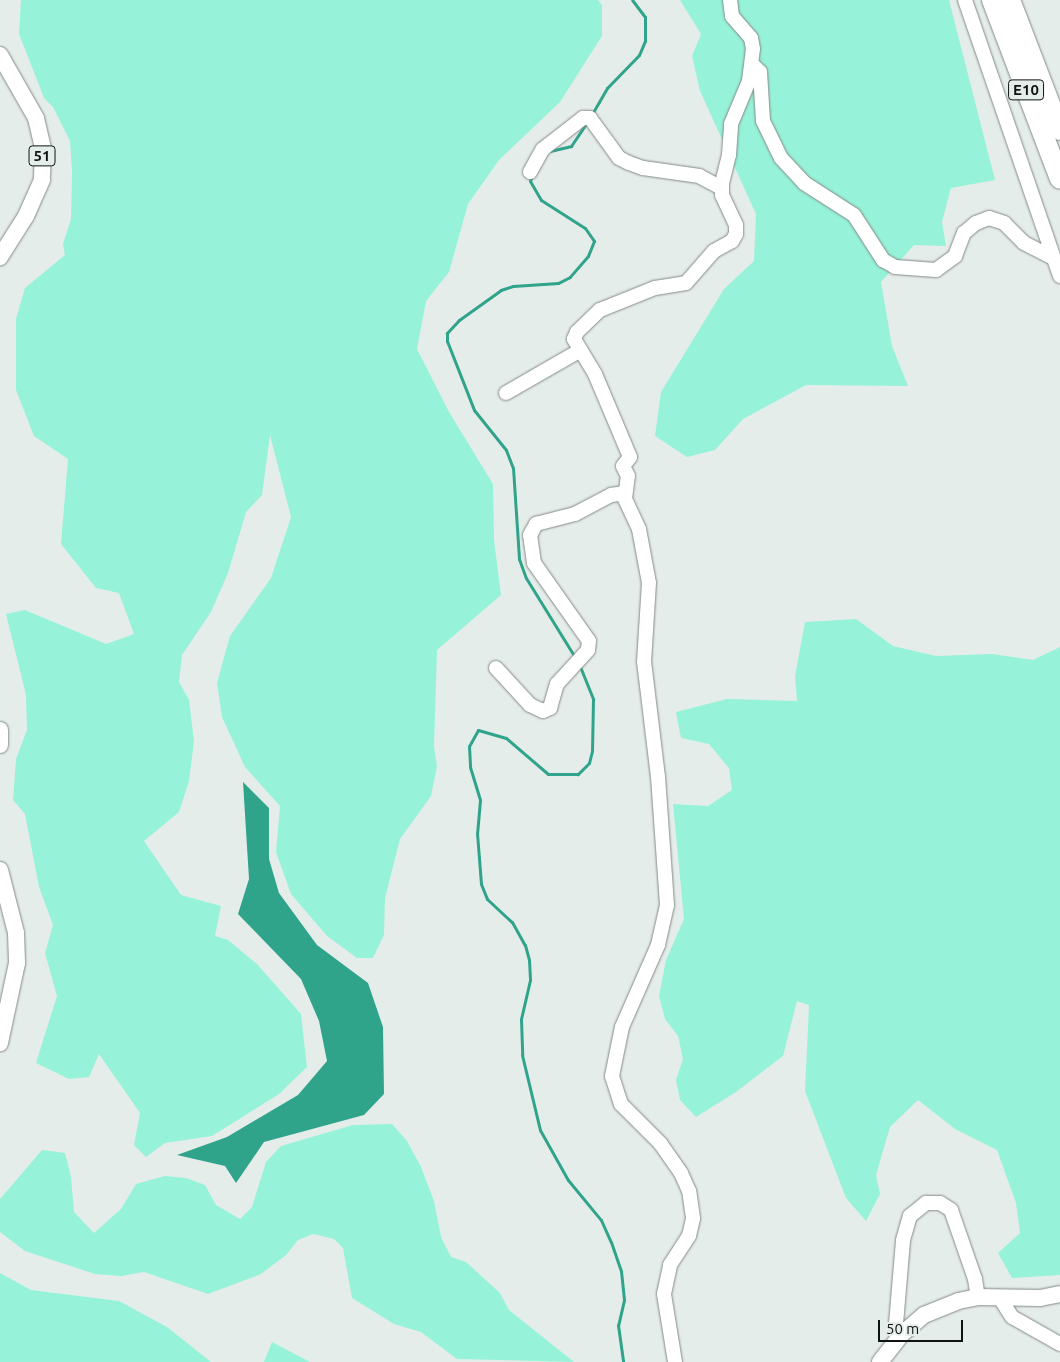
<!DOCTYPE html>
<html>
<head>
<meta charset="utf-8">
<style>
  body { margin:0 }
  #map { position:relative; width:1060px; height:1362px; overflow:hidden; background:#e5edea; font-family:Ubuntu,sans-serif }
  div>[style] { position:absolute }
  .green>* { inset:0; background:#96f2d9 }
  .water>* { inset:0; background:#30a48a }
  .stream>* { height:3px; margin:-1.5px; padding:0 1.5px; transform-origin:1.5px; border-radius:1.5px; background:#30a48a }
  .roads { filter:drop-shadow(0 0 1px #838a88) drop-shadow(0 0 1px #838a88) }
  .minor>* { height:14px; margin:-7px; padding:0 7px; transform-origin:7px; border-radius:7px; background:#fff }
  .major>* { height:16px; margin:-8px; padding:0 8px; transform-origin:8px; border-radius:8px; background:#fff }
  .highway>* { height:20px; margin:-10px; padding:0 10px; transform-origin:10px; border-radius:10px; background:#fff }
  span { translate:-50% -50%; white-space:nowrap; text-align:center; line-height:1.15; -webkit-text-stroke:4.5px #e5edea; paint-order:stroke }
  .shield-label span { padding:1px 4px; background:#e5edea; border:1px solid; border-radius:4px; -webkit-text-stroke-width:0 }
  .shield-label { font-size:15px; color:#111313; font-weight:700 }
  .scale { position:absolute; left:878px; top:1320px; width:85px; height:22px; box-sizing:border-box; border:2px solid #111313; border-top:0; padding-left:6px; font-size:15px; line-height:18px; white-space:nowrap; color:#111313; -webkit-text-stroke:4px #e5edea; paint-order:stroke }
</style>
</head>
<body>
<div id="map">
  <div class="green">
    <i style="clip-path:polygon(21px 0,598px 0,602px 5px,602px 36px,560px 102px,499px 160px,468px 204px,449px 272px,426px 301px,417px 349px,449px 412px,493px 484px,494px 540px,501px 595px,437px 650px,434px 747px,437px 766px,431px 796px,400px 839px,385px 898px,384px 935px,373px 958px,357px 958px,327px 936px,291px 894px,276px 852px,280px 806px,245px 767px,222px 717px,217px 683px,230px 636px,271px 578px,291px 517px,270px 435px,262px 495px,246px 512px,228px 573px,211px 612px,182px 655px,179px 682px,189px 700px,194px 741px,189px 781px,179px 812px,144px 841px,181px 895px,221px 906px,215px 936px,228px 940px,257px 964px,301px 1014px,307px 1067px,279px 1094px,212px 1136px,165px 1143px,146px 1157px,134px 1145px,140px 1113px,99px 1054px,89px 1077px,69px 1079px,36px 1063px,57px 996px,45px 953px,53px 925px,39px 887px,25px 814px,13px 800px,16px 759px,27px 730px,26px 695px,6px 614px,25px 610px,106px 644px,134px 634px,119px 593px,96px 588px,61px 544px,68px 459px,34px 436px,16px 390px,16px 319px,25px 288px,65px 255px,63px 244px,71px 219px,72px 171px,70px 141px,53px 107px,44px 98px,19px 34px)"></i>
    <i style="clip-path:polygon(680px 0,949px 0,995px 180px,951px 188px,942px 222px,946px 246px,914px 245px,881px 282px,892px 346px,908px 386px,806px 385px,743px 419px,715px 450px,687px 457px,655px 436px,661px 392px,724px 289px,754px 261px,756px 214px,700px 91px,692px 56px,701px 34px)"></i>
    <i style="clip-path:polygon(856px 619px,893px 646px,936px 656px,992px 654px,1033px 660px,1060px 647px,1060px 1275px,1012px 1278px,998px 1253px,1020px 1233px,1016px 1203px,997px 1150px,955px 1129px,918px 1100px,890px 1127px,876px 1175px,880px 1194px,866px 1221px,846px 1198px,805px 1091px,809px 1005px,797px 1001px,783px 1056px,736px 1092px,696px 1117px,680px 1100px,676px 1080px,683px 1059px,678px 1036px,665px 1019px,659px 996px,666px 960px,684px 919px,673px 804px,708px 806px,732px 790px,729px 768px,709px 744px,681px 738px,676px 712px,727px 699px,797px 701px,795px 676px,805px 622px)"></i>
    <i style="clip-path:polygon(392px 1124px,407px 1141px,421px 1167px,434px 1201px,441px 1237px,451px 1257px,466px 1262px,500px 1293px,509px 1310px,574px 1362px,457px 1359px,421px 1332px,394px 1324px,352px 1298px,343px 1248px,334px 1239px,313px 1234px,298px 1240px,286px 1255px,261px 1274px,208px 1294px,144px 1272px,121px 1276px,95px 1274px,25px 1251px,0 1232px,0 1199px,42px 1150px,65px 1153px,71px 1177px,74px 1212px,94px 1233px,121px 1209px,136px 1184px,165px 1176px,186px 1178px,205px 1185px,216px 1205px,240px 1219px,252px 1207px,266px 1162px,281px 1146px,353px 1125px)"></i>
    <i style="clip-path:polygon(0 1273px,31px 1290px,119px 1301px,167px 1327px,211px 1362px,0 1362px)"></i>
    <i style="clip-path:polygon(272px 1342px,310px 1362px,264px 1362px)"></i>
  </div>
  <div class="water">
    <i style="clip-path:polygon(243px 782px,269px 808px,269px 859px,279px 893px,317px 945px,368px 983px,383px 1027px,384px 1094px,364px 1115px,264px 1142px,236px 1183px,225px 1166px,177px 1155px,227px 1137px,298px 1095px,327px 1061px,319px 1021px,301px 979px,238px 914px,249px 879px)"></i>
  </div>
  <div class="stream">
    <i style="left:592px;top:114px;width:30px;rotate:-60deg"></i>
    <i style="left:607px;top:88px;width:46px;rotate:-45.9deg"></i>
    <i style="left:639px;top:55px;width:15px;rotate:-67deg"></i>
    <i style="left:645px;top:41px;width:24px;rotate:-90deg"></i>
    <i style="left:645px;top:17px;width:21px;rotate:-127deg"></i>
    <i style="left:550px;top:151px;width:22px;rotate:-13deg"></i>
    <i style="left:571px;top:146px;width:30px;rotate:-56deg"></i>
    <i style="left:532px;top:176px;width:5px;rotate:112deg"></i>
    <i style="left:530px;top:181px;width:22px;rotate:60deg"></i>
    <i style="left:541px;top:200px;width:52px;rotate:32.5deg"></i>
    <i style="left:585px;top:228px;width:16px;rotate:55deg"></i>
    <i style="left:594px;top:241px;width:16px;rotate:112deg"></i>
    <i style="left:588px;top:256px;width:28px;rotate:131deg"></i>
    <i style="left:570px;top:277px;width:13px;rotate:153deg"></i>
    <i style="left:558px;top:283px;width:45px;rotate:176.2deg"></i>
    <i style="left:513px;top:286px;width:13px;rotate:162deg"></i>
    <i style="left:501px;top:290px;width:52px;rotate:144.5deg"></i>
    <i style="left:459px;top:320px;width:18px;rotate:133deg"></i>
    <i style="left:447px;top:333px;width:8px;rotate:90deg"></i>
    <i style="left:447px;top:341px;width:74px;rotate:68.6deg"></i>
    <i style="left:474px;top:410px;width:51px;rotate:51.3deg"></i>
    <i style="left:506px;top:450px;width:19px;rotate:69deg"></i>
    <i style="left:513px;top:468px;width:91px;rotate:86.2deg"></i>
    <i style="left:519px;top:559px;width:20px;rotate:70deg"></i>
    <i style="left:526px;top:578px;width:95px;rotate:58.3deg"></i>
    <i style="left:579px;top:664px;width:38px;rotate:68deg"></i>
    <i style="left:593px;top:699px;width:52px;rotate:91.1deg"></i>
    <i style="left:592px;top:751px;width:12px;rotate:104deg"></i>
    <i style="left:589px;top:763px;width:16px;rotate:135deg"></i>
    <i style="left:578px;top:774px;width:30px;rotate:180deg"></i>
    <i style="left:548px;top:774px;width:55px;rotate:-139.4deg"></i>
    <i style="left:506px;top:738px;width:29px;rotate:-164deg"></i>
    <i style="left:478px;top:730px;width:18px;rotate:119deg"></i>
    <i style="left:469px;top:746px;width:21px;rotate:87deg"></i>
    <i style="left:470px;top:767px;width:34px;rotate:73deg"></i>
    <i style="left:480px;top:800px;width:33px;rotate:95deg"></i>
    <i style="left:477px;top:833px;width:51px;rotate:85.5deg"></i>
    <i style="left:481px;top:884px;width:16px;rotate:68deg"></i>
    <i style="left:487px;top:899px;width:34px;rotate:43deg"></i>
    <i style="left:512px;top:922px;width:26px;rotate:61deg"></i>
    <i style="left:525px;top:945px;width:16px;rotate:75deg"></i>
    <i style="left:529px;top:960px;width:20px;rotate:87deg"></i>
    <i style="left:530px;top:980px;width:40px;rotate:103deg"></i>
    <i style="left:521px;top:1019px;width:36px;rotate:88deg"></i>
    <i style="left:522px;top:1055px;width:77px;rotate:76.5deg"></i>
    <i style="left:540px;top:1130px;width:57px;rotate:60.8deg"></i>
    <i style="left:568px;top:1180px;width:52px;rotate:50.5deg"></i>
    <i style="left:601px;top:1220px;width:24px;rotate:66deg"></i>
    <i style="left:611px;top:1242px;width:31px;rotate:71deg"></i>
    <i style="left:621px;top:1271px;width:29px;rotate:84deg"></i>
    <i style="left:624px;top:1300px;width:26px;rotate:103deg"></i>
    <i style="left:618px;top:1325px;width:37px;rotate:82deg"></i>
  </div>
  <div class="roads">
    <div class="minor">
      <i style="left:965px;top:0;width:292px;rotate:71deg"></i>
      <i style="left:752px;top:64px;width:11px;rotate:45deg"></i>
      <i style="left:760px;top:72px;width:49px;rotate:86.5deg"></i>
      <i style="left:763px;top:121px;width:41px;rotate:64.1deg"></i>
      <i style="left:781px;top:158px;width:34px;rotate:47deg"></i>
      <i style="left:804px;top:183px;width:59px;rotate:32.6deg"></i>
      <i style="left:854px;top:215px;width:54px;rotate:57.2deg"></i>
      <i style="left:883px;top:260px;width:14px;rotate:30deg"></i>
      <i style="left:895px;top:267px;width:41px;rotate:4.2deg"></i>
      <i style="left:936px;top:270px;width:24px;rotate:-36deg"></i>
      <i style="left:955px;top:256px;width:25px;rotate:-69deg"></i>
      <i style="left:964px;top:233px;width:16px;rotate:-40deg"></i>
      <i style="left:976px;top:223px;width:14px;rotate:-21deg"></i>
      <i style="left:989px;top:218px;width:16px;rotate:18deg"></i>
      <i style="left:1004px;top:223px;width:28px;rotate:45deg"></i>
      <i style="left:1024px;top:243px;width:33px;rotate:27deg"></i>
      <i style="left:530px;top:172px;width:26px;rotate:-61deg"></i>
      <i style="left:543px;top:149px;width:51px;rotate:-37.8deg"></i>
      <i style="left:583px;top:118px;width:7px"></i>
      <i style="left:590px;top:118px;width:49px;rotate:54.1deg"></i>
      <i style="left:619px;top:158px;width:11px;rotate:27deg"></i>
      <i style="left:629px;top:163px;width:15px;rotate:20deg"></i>
      <i style="left:643px;top:168px;width:57px;rotate:8.1deg"></i>
      <i style="left:699px;top:176px;width:26px;rotate:28deg"></i>
      <i style="left:506px;top:393px;width:84px;rotate:-29.9deg"></i>
      <i style="left:496px;top:668px;width:50px;rotate:47.4deg"></i>
      <i style="left:530px;top:705px;width:14px;rotate:25deg"></i>
      <i style="left:543px;top:711px;width:8px;rotate:-23deg"></i>
      <i style="left:550px;top:708px;width:25px;rotate:-74deg"></i>
      <i style="left:557px;top:684px;width:46px;rotate:-47.6deg"></i>
      <i style="left:588px;top:650px;width:9px;rotate:-84deg"></i>
      <i style="left:589px;top:641px;width:95px;rotate:-125.2deg"></i>
      <i style="left:534px;top:563px;width:28px;rotate:-98deg"></i>
      <i style="left:530px;top:535px;width:13px;rotate:-61deg"></i>
      <i style="left:536px;top:524px;width:40px;rotate:-14.4deg"></i>
      <i style="left:575px;top:514px;width:41px;rotate:-27.8deg"></i>
      <i style="left:611px;top:495px;width:14px;rotate:-8deg"></i>
      <i style="left:1000px;top:1298px;width:22px;rotate:58deg"></i>
      <i style="left:1012px;top:1317px;width:55px;rotate:29.4deg"></i>
      <i style="left:902px;top:1334px;width:12px;rotate:-121deg"></i>
      <i style="left:896px;top:1324px;width:84px;rotate:-85.2deg"></i>
      <i style="left:903px;top:1240px;width:25px;rotate:-74deg"></i>
      <i style="left:910px;top:1216px;width:21px;rotate:-39deg"></i>
      <i style="left:926px;top:1203px;width:14px"></i>
      <i style="left:940px;top:1203px;width:13px;rotate:32deg"></i>
      <i style="left:951px;top:1210px;width:73px;rotate:70.8deg"></i>
      <i style="left:975px;top:1279px;width:18px;rotate:81deg"></i>
      <i style="left:675px;top:1362px;width:69px;rotate:-99.2deg"></i>
      <i style="left:664px;top:1294px;width:30px;rotate:-78deg"></i>
      <i style="left:670px;top:1265px;width:35px;rotate:-57deg"></i>
      <i style="left:689px;top:1236px;width:18px;rotate:-77deg"></i>
      <i style="left:693px;top:1218px;width:27px;rotate:-98deg"></i>
      <i style="left:689px;top:1191px;width:20px;rotate:-114deg"></i>
      <i style="left:681px;top:1173px;width:35px;rotate:-125deg"></i>
      <i style="left:661px;top:1144px;width:57px;rotate:-135deg"></i>
      <i style="left:621px;top:1104px;width:29px;rotate:-108deg"></i>
      <i style="left:612px;top:1076px;width:50px;rotate:-78.5deg"></i>
      <i style="left:622px;top:1027px;width:90px;rotate:-66.3deg"></i>
      <i style="left:658px;top:945px;width:41px;rotate:-77.3deg"></i>
      <i style="left:667px;top:905px;width:128px;rotate:-94deg"></i>
      <i style="left:658px;top:777px;width:116px;rotate:-96.9deg"></i>
      <i style="left:644px;top:662px;width:79px;rotate:-86.4deg"></i>
      <i style="left:649px;top:583px;width:55px;rotate:-100.5deg"></i>
      <i style="left:639px;top:529px;width:33px;rotate:-115deg"></i>
      <i style="left:625px;top:499px;width:23px;rotate:-83deg"></i>
      <i style="left:628px;top:476px;width:11px;rotate:-117deg"></i>
      <i style="left:623px;top:466px;width:11px;rotate:-52deg"></i>
      <i style="left:630px;top:457px;width:90px;rotate:-112.9deg"></i>
      <i style="left:595px;top:374px;width:41px;rotate:-121deg"></i>
      <i style="left:574px;top:339px;width:8px;rotate:-67deg"></i>
      <i style="left:577px;top:332px;width:32px;rotate:-44deg"></i>
      <i style="left:600px;top:310px;width:59px;rotate:-21.8deg"></i>
      <i style="left:655px;top:288px;width:31px;rotate:-9deg"></i>
      <i style="left:686px;top:283px;width:43px;rotate:-48.8deg"></i>
      <i style="left:714px;top:251px;width:21px;rotate:-29deg"></i>
      <i style="left:732px;top:241px;width:8px;rotate:-60deg"></i>
      <i style="left:736px;top:234px;width:9px;rotate:-90deg"></i>
      <i style="left:736px;top:225px;width:33px;rotate:-115deg"></i>
      <i style="left:722px;top:195px;width:12px;rotate:-90deg"></i>
      <i style="left:722px;top:183px;width:29px;rotate:-76deg"></i>
      <i style="left:729px;top:155px;width:31px;rotate:-86deg"></i>
      <i style="left:731px;top:124px;width:47px;rotate:-67.3deg"></i>
      <i style="left:749px;top:81px;width:32px;rotate:-83deg"></i>
      <i style="left:753px;top:49px;width:11px;rotate:-100deg"></i>
      <i style="left:751px;top:38px;width:29px;rotate:-131deg"></i>
      <i style="left:732px;top:16px;width:16px;rotate:-97deg"></i>
    </div>
    <div class="major">
      <i style="left:0;top:55px;width:73px;rotate:60.3deg"></i>
      <i style="left:36px;top:118px;width:31px;rotate:77deg"></i>
      <i style="left:43px;top:148px;width:32px;rotate:92deg"></i>
      <i style="left:42px;top:180px;width:39px;rotate:114deg"></i>
      <i style="left:26px;top:216px;width:49px;rotate:122.4deg"></i>
      <i style="left:0;top:730px;width:15px;rotate:90deg"></i>
      <i style="left:0;top:870px;width:65px;rotate:75.7deg"></i>
      <i style="left:16px;top:933px;width:30px;rotate:88deg"></i>
      <i style="left:17px;top:963px;width:82px;rotate:102deg"></i>
      <i style="left:880px;top:1362px;width:36px;rotate:-52deg"></i>
      <i style="left:902px;top:1334px;width:29px;rotate:-41deg"></i>
      <i style="left:924px;top:1315px;width:37px;rotate:-22deg"></i>
      <i style="left:958px;top:1301px;width:20px;rotate:-11deg"></i>
      <i style="left:978px;top:1297px;width:62px;rotate:0.9deg"></i>
      <i style="left:1040px;top:1298px;width:20px;rotate:-11deg"></i>
    </div>
    <div class="highway">
      <i style="left:992px;top:0;width:191px;rotate:69.2deg"></i>
      <i style="left:1010px;top:0;width:139px;rotate:69deg"></i>
    </div>
  </div>
  <div class="shield-label">
    <span style="left:1026px;top:90px">E10</span>
    <span style="left:42px;top:156px">51</span>
  </div>
  <div class="scale">50 m</div>
</div>
</body>
</html>
